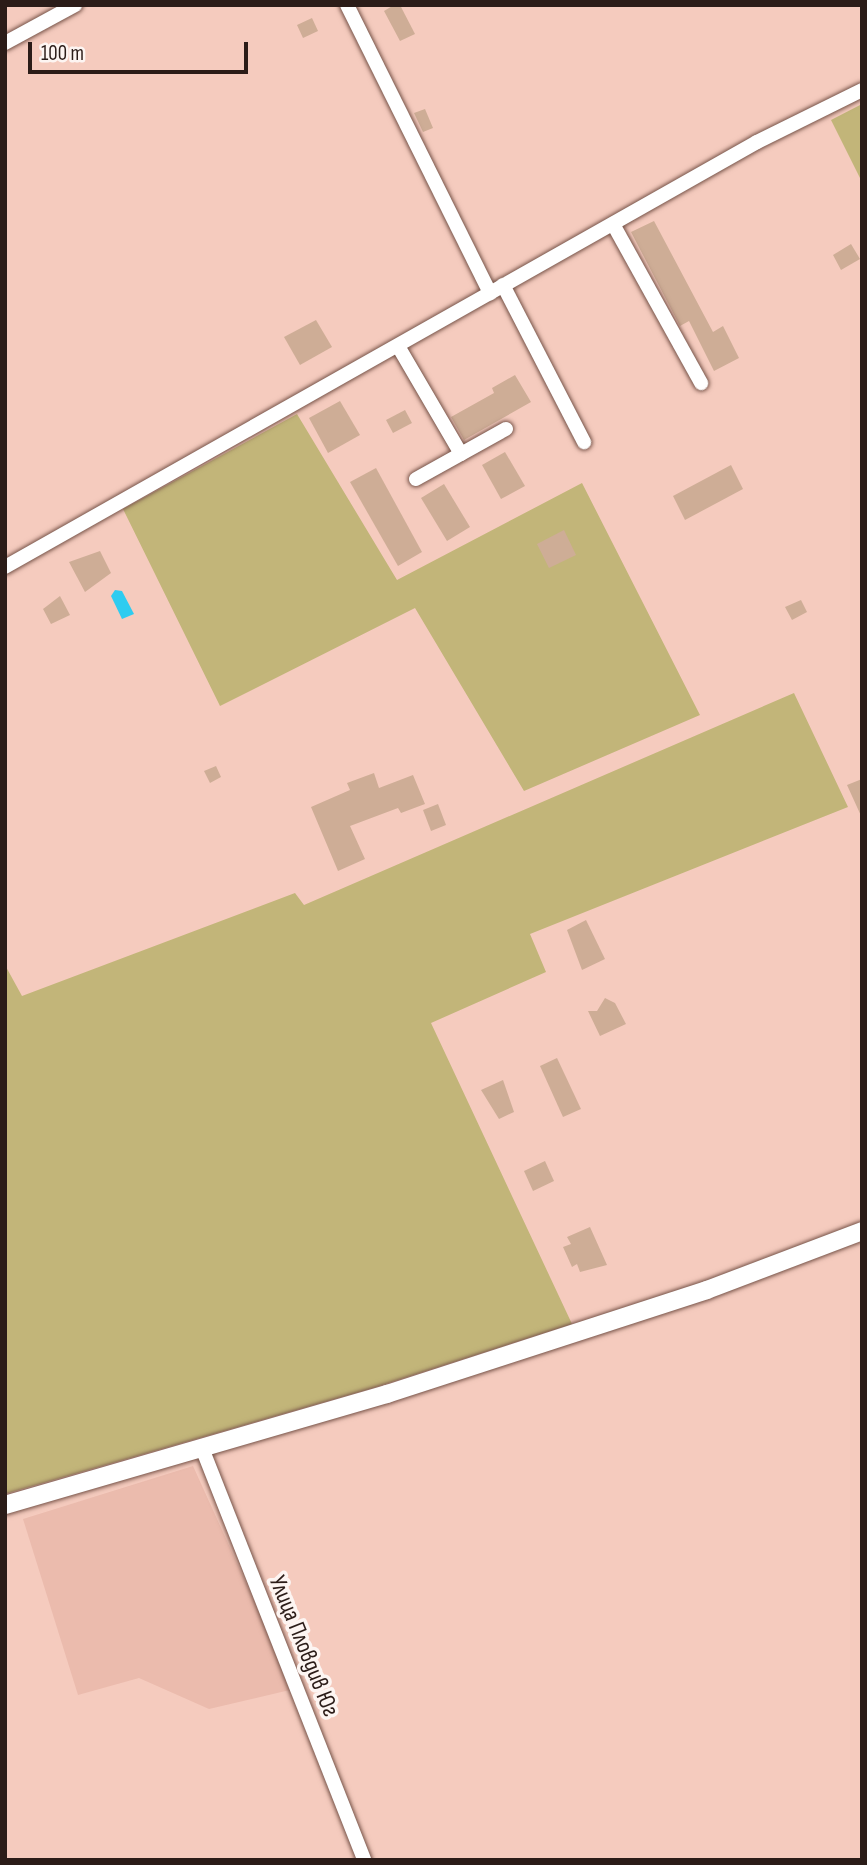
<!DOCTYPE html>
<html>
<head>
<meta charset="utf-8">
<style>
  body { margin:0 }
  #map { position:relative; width:867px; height:1865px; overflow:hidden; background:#f5cbbe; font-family:"Sofia Sans Condensed",sans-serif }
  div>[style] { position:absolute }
  .built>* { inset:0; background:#ebbbad }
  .green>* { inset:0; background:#c2b579 }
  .water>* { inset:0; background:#2eccf0 }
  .building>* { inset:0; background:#cead96 }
  .roads { filter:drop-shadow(0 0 2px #765348) drop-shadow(0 0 2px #765348) }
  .minor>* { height:14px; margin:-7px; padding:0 7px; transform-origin:7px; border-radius:7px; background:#fff }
  .tertiary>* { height:18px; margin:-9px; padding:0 9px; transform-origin:9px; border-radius:9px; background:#fff }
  span { translate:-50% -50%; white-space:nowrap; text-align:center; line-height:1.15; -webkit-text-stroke:7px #fdf5f2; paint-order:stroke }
  .street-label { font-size:24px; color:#2b1c18 }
  .frame { position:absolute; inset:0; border:7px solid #2b1c18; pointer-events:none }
  .scale { position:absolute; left:28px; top:42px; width:220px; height:32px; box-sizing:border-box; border:4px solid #2b1c18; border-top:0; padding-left:9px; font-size:21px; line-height:24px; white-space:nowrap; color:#2b1c18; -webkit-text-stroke:5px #fdf5f2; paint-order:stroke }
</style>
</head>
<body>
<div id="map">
  <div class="built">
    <i style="clip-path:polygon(193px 1466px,294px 1689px,209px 1709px,139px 1678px,78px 1695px,23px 1519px)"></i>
  </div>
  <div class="green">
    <i style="clip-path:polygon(862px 104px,862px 182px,831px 120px)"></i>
    <i style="clip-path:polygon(297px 414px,397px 580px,582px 483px,700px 715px,524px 791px,415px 608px,220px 706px,123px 509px)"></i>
    <i style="clip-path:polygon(794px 693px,848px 807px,530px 934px,546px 972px,431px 1023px,572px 1324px,373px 1388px,5px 1494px,5px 965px,22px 996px,295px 893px,304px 905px)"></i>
  </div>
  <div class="water">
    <i style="clip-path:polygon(115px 590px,122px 591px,134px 614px,122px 619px,111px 596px)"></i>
  </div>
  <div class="building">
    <i style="clip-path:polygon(394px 5px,400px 5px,415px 34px,400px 41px,384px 11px)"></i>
    <i style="clip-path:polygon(312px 18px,318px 31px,303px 38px,297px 25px)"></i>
    <i style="clip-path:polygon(425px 109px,433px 128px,423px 132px,414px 113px)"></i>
    <i style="clip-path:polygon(654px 221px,713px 332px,723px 326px,739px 358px,714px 371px,689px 321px,680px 326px,631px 232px)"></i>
    <i style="clip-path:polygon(851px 244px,860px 259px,841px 270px,833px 255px)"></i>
    <i style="clip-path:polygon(316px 320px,332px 347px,300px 365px,284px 337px)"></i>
    <i style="clip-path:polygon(515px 375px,531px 402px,464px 440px,451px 417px,494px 393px,492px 388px)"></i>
    <i style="clip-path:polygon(340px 401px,360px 435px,328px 453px,309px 418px)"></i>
    <i style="clip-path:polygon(405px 410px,412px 423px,393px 433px,386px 420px)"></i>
    <i style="clip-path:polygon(505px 452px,525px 486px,501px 499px,482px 465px)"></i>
    <i style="clip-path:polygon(731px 465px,743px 489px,685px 520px,673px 496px)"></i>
    <i style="clip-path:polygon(376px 468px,422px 552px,398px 566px,350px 482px)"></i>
    <i style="clip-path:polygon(444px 484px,470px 527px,447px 541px,421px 498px)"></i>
    <i style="clip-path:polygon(564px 530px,576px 555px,549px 568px,537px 544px)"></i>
    <i style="clip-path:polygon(100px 551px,111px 573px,85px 592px,69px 562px)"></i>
    <i style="clip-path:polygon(60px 596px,70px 615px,51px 624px,43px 609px)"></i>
    <i style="clip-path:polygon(801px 600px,807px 612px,792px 620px,785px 607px)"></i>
    <i style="clip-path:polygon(216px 766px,221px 777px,210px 783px,204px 771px)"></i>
    <i style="clip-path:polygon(374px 773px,379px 788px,413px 775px,425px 804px,401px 813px,398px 808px,350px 826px,365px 859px,338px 871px,311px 807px,350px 790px,347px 783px)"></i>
    <i style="clip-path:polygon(862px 779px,862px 818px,847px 785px)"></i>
    <i style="clip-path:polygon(438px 804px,446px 825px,431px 831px,423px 810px)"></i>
    <i style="clip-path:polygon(586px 920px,605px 959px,582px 970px,567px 930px)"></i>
    <i style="clip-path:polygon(605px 998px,615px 1003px,626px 1024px,600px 1036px,588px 1011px,597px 1011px)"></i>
    <i style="clip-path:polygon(557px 1058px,581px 1109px,563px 1117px,540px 1066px)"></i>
    <i style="clip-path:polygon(503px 1080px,514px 1112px,499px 1119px,481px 1090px)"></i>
    <i style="clip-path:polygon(545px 1161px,554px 1181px,533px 1191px,524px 1171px)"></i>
    <i style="clip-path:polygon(590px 1227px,607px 1265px,580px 1272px,577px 1264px,572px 1267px,563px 1247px,571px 1244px,567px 1237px)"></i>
  </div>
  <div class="roads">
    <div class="minor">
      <i style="left:347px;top:5px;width:322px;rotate:63.6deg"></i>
      <i style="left:5px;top:43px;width:80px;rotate:-28.5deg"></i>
      <i style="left:613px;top:224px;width:182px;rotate:61deg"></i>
      <i style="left:503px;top:285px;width:177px;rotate:62.7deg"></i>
      <i style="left:398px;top:346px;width:125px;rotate:59.7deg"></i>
      <i style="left:416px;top:479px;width:103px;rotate:-29.1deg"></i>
      <i style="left:5px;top:567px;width:864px;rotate:-29.47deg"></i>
      <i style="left:757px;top:142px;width:117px;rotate:-26.3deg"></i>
      <i style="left:202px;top:1448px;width:443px;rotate:68.5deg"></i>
    </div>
    <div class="tertiary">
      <i style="left:5px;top:1505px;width:398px;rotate:-16.2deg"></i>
      <i style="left:387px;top:1394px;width:336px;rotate:-18deg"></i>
      <i style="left:707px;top:1290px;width:166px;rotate:-20.8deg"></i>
    </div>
  </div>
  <div class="street-label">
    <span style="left:304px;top:1646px;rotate:68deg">Улица Пловдив Юг</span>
  </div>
  <div class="frame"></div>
  <div class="scale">100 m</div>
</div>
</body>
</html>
